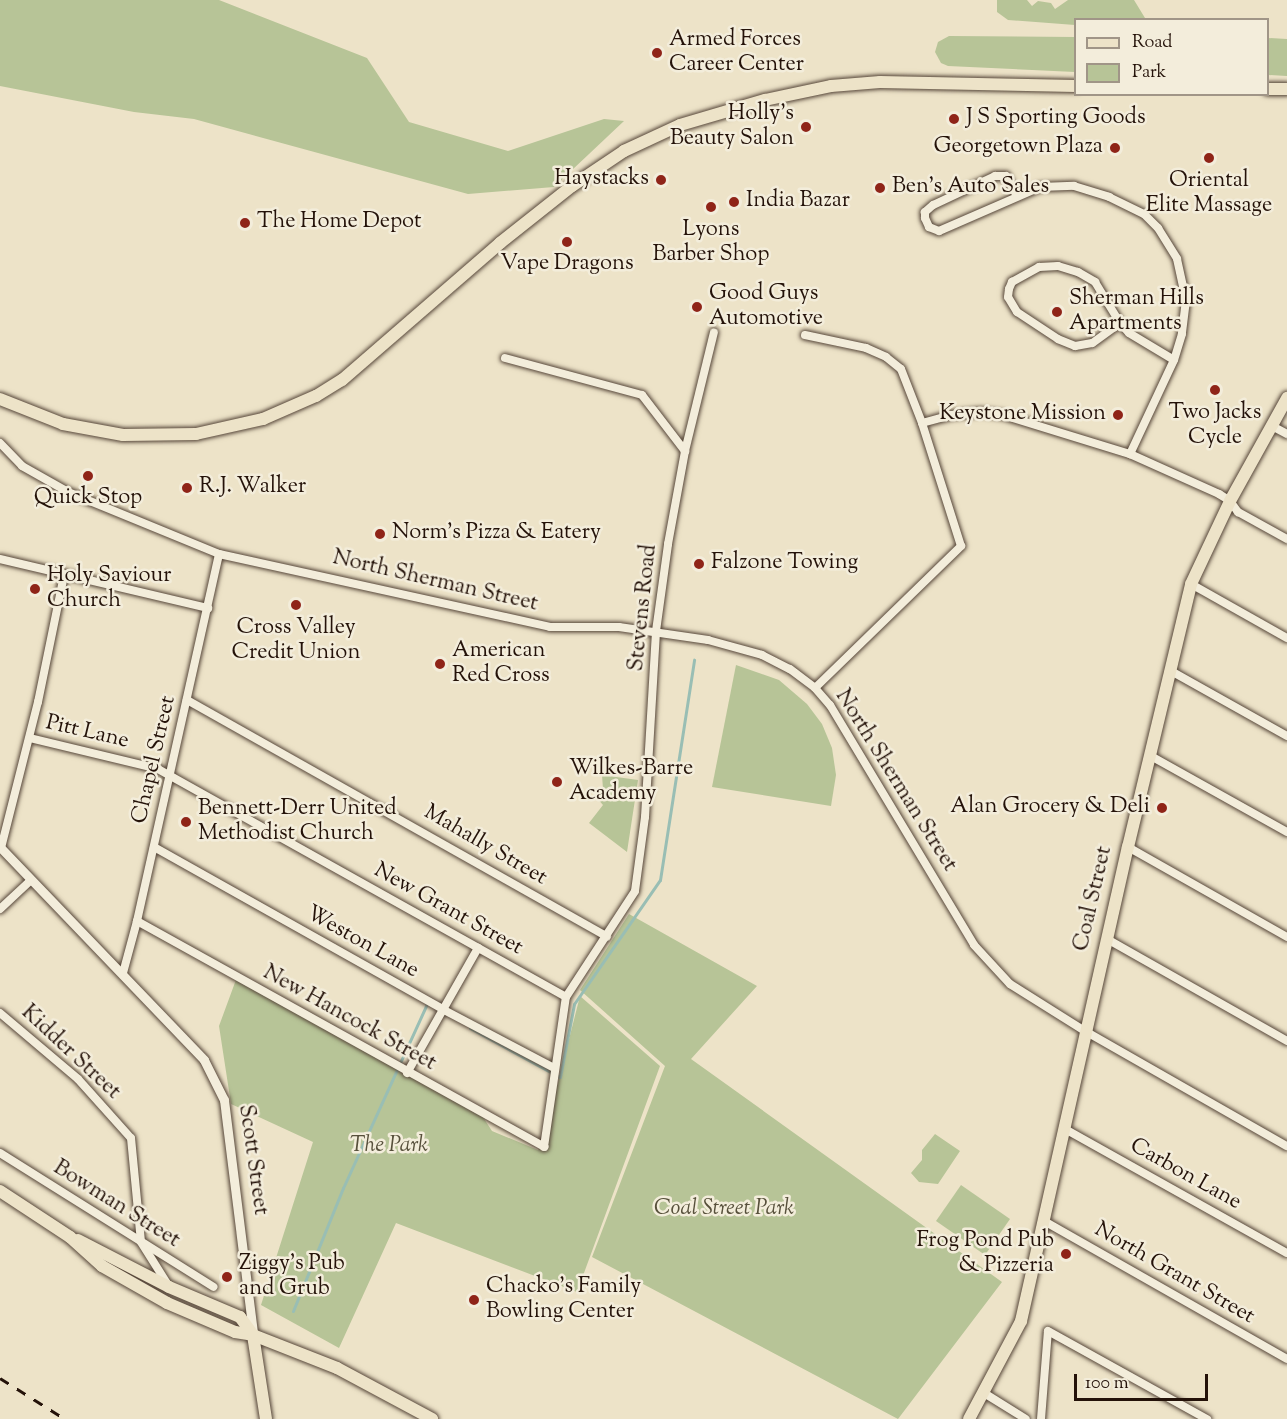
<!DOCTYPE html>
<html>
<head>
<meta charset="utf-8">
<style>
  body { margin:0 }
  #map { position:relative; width:1287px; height:1419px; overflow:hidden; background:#ede3c8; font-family:"Sorts Mill Goudy",serif }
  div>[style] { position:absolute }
  .green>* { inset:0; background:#b7c497 }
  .stream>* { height:3px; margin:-1.5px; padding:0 1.5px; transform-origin:1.5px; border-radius:1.5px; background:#99beb4 }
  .roads { filter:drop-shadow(0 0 2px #564639) drop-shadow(0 0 2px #564639) }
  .minor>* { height:8px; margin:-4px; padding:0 4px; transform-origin:4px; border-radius:4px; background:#f3eddb }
  .tertiary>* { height:9px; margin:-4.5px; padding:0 4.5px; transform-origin:4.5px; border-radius:4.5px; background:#f3eddb }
  .primary>* { height:12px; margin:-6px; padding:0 6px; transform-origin:6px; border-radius:6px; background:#ede3c8 }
  .rail>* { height:3px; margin-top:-1.5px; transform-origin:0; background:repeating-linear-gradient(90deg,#241209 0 10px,transparent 0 20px) }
  .dots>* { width:16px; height:16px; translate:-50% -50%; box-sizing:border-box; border:3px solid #f3eddb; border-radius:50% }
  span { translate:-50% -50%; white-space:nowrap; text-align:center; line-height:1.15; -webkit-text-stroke:5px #f3eddb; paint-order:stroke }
  .poi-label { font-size:22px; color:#241209 }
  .left { translate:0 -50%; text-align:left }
  .right { translate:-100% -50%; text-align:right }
  .street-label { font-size:22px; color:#241209 }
  .park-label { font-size:22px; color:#57503b; font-style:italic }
  .legend { position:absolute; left:1074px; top:18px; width:195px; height:78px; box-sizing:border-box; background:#f3eddb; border:2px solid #a09587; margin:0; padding:8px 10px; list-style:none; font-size:18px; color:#241209 }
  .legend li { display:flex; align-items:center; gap:12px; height:30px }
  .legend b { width:30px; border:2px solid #a09587 }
  .scale { position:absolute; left:1074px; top:1374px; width:134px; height:27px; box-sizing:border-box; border:3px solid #241209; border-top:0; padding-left:8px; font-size:18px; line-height:21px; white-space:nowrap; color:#241209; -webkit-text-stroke:4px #f3eddb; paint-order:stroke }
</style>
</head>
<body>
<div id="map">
  <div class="green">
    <i style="clip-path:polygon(0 0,219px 0,367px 58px,409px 122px,508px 151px,604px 119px,624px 121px,554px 187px,468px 194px,194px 119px,134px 112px,0 86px)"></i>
    <i style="clip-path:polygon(997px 0,1027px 0,1032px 6px,1038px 1px,1051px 3px,1055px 9px,1068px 0,1134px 0,1145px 18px,1076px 20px,1075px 25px,1008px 20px,997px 12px)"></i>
    <i style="clip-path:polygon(949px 36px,1075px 37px,1075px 72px,948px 66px,941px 63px,935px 52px,938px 42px)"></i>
    <i style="clip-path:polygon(1268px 38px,1287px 39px,1287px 76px,1268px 75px)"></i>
    <i style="clip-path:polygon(736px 665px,779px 680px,807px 704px,822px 724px,832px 748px,836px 775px,831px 806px,712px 787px)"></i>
    <i style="clip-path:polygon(602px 775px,638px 780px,627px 852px,589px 823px,603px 805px,596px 797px,603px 789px)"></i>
    <i style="clip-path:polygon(629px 914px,757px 986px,691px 1059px,1002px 1282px,898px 1419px,592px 1257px,665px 1066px,580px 990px)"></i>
    <i style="clip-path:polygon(237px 977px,479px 1111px,492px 1131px,538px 1150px,545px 1134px,580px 996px,660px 1066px,577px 1292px,396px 1223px,339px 1348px,261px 1305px,313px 1142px,231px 1104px,219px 1026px)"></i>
    <i style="clip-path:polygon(935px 1134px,960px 1151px,938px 1184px,919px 1182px,911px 1173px,922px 1160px,922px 1150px)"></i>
    <i style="clip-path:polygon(961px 1185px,1010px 1219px,985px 1255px,936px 1221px)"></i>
  </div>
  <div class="stream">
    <i style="left:470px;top:1028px;width:102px;rotate:28.6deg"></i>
    <i style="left:560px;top:1077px;width:74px;rotate:-79.1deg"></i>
    <i style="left:574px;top:1004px;width:151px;rotate:-55.3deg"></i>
    <i style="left:660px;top:880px;width:223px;rotate:-81.2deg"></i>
    <i style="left:293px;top:1311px;width:133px;rotate:-67.9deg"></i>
    <i style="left:343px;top:1188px;width:202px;rotate:-65.5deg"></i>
  </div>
  <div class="roads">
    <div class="minor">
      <i style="left:1017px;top:196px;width:23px;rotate:-119deg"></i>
      <i style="left:1006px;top:176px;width:11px;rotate:180deg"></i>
      <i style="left:995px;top:176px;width:68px;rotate:154.9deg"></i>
      <i style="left:933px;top:205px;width:11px;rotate:139deg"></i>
      <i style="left:925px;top:212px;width:6px;rotate:90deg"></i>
      <i style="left:925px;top:218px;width:10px;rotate:66deg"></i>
      <i style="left:929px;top:227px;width:11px;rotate:22deg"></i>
      <i style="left:939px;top:231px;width:110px;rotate:-23.5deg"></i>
      <i style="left:1040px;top:187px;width:34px;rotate:-2deg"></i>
      <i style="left:1074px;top:186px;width:37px;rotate:17deg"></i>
      <i style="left:1109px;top:197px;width:39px;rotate:26deg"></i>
      <i style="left:1144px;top:214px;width:20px;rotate:45deg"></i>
      <i style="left:1158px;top:228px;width:36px;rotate:58deg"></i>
      <i style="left:1177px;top:259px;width:42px;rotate:77.6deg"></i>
      <i style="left:1186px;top:300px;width:34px;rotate:97deg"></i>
      <i style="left:1182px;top:334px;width:27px;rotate:107deg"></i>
      <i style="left:1174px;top:360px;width:104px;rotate:115.1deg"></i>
      <i style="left:1120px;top:323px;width:34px;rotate:144deg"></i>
      <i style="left:1092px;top:343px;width:17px;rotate:170deg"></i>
      <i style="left:1075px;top:346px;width:18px;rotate:-158deg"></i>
      <i style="left:1058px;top:339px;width:49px;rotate:-146.6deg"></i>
      <i style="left:1017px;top:312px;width:17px;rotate:-121deg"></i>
      <i style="left:1008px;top:297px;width:8px;rotate:-83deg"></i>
      <i style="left:1009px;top:289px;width:8px;rotate:-67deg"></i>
      <i style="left:1012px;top:282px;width:31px;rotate:-29deg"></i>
      <i style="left:1039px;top:267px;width:19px;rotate:-3deg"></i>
      <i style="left:1058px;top:266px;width:21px;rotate:17deg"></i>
      <i style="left:1078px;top:272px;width:20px;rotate:30deg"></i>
      <i style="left:1095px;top:282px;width:48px;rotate:58.6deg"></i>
      <i style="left:1120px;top:323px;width:13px;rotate:48deg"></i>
      <i style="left:1129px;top:333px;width:52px;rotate:31deg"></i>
      <i style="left:805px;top:335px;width:62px;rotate:12deg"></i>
      <i style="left:866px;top:348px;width:22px;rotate:24deg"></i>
      <i style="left:886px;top:357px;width:19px;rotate:39deg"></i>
      <i style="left:901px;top:369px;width:58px;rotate:68.7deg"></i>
      <i style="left:505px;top:358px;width:142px;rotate:15.1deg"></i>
      <i style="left:642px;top:395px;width:71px;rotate:52.5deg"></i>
      <i style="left:1272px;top:426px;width:17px;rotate:28deg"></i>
      <i style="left:0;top:443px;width:32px;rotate:46deg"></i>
      <i style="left:22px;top:466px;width:53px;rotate:29.5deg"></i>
      <i style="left:68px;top:492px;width:163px;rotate:22.3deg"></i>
      <i style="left:219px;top:554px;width:339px;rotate:12.4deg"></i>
      <i style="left:550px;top:627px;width:69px"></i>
      <i style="left:619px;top:627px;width:90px;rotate:8.3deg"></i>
      <i style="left:708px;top:640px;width:56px;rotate:15.5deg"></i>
      <i style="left:762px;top:655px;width:31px;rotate:27deg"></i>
      <i style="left:790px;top:669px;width:31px;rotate:37deg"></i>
      <i style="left:815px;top:688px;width:23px;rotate:49deg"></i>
      <i style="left:830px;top:705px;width:280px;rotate:59deg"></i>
      <i style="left:974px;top:945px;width:53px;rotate:47.3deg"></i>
      <i style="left:1010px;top:984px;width:89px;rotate:32.1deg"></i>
      <i style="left:1085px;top:1031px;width:232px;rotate:29.7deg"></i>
      <i style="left:0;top:559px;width:214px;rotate:13.3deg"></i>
      <i style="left:1191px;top:584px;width:110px;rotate:29.4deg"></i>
      <i style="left:1171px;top:671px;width:133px;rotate:29.3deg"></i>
      <i style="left:815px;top:688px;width:204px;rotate:-44.2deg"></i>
      <i style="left:961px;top:546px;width:129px;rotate:-107.6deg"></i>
      <i style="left:922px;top:423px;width:31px;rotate:-15deg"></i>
      <i style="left:952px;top:415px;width:29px;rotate:-6deg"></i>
      <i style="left:981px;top:412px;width:22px;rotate:8deg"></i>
      <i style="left:1003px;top:415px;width:133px;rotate:17.1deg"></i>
      <i style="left:1130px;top:454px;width:98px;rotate:24.2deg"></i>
      <i style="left:1219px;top:494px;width:13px;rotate:32deg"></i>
      <i style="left:1230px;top:501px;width:14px;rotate:54deg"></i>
      <i style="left:1238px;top:512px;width:56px;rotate:28.9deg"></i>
      <i style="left:187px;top:700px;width:482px;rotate:29.4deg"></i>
      <i style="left:30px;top:738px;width:132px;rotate:13.6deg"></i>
      <i style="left:158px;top:769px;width:467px;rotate:29.2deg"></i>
      <i style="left:1149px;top:755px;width:158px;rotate:29.2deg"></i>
      <i style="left:154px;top:847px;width:333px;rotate:29.3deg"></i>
      <i style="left:444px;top:1010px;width:124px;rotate:27.8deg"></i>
      <i style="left:1128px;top:847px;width:183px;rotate:29.5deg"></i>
      <i style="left:1px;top:848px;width:151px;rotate:-75.8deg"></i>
      <i style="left:38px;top:702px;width:130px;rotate:-78.4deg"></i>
      <i style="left:0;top:909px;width:42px;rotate:-43.1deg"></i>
      <i style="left:137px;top:921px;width:466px;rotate:29deg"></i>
      <i style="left:544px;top:1147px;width:152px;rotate:-81.7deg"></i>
      <i style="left:566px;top:997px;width:126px;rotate:-56.9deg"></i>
      <i style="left:635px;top:891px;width:75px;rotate:-82.3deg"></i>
      <i style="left:645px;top:817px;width:186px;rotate:-86.6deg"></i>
      <i style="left:656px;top:631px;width:88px;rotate:-82.1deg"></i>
      <i style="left:668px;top:544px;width:95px;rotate:-79.6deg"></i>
      <i style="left:685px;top:451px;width:122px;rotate:-76.3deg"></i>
      <i style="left:1107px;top:939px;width:207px;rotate:29.5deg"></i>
      <i style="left:123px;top:973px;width:54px;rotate:-74.9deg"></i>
      <i style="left:137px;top:921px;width:376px;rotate:-77.4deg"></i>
      <i style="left:0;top:1013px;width:102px;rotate:40.2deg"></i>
      <i style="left:78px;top:1079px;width:79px;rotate:48.1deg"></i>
      <i style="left:131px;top:1138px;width:104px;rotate:84.5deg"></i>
      <i style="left:141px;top:1242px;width:51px;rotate:57.9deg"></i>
      <i style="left:407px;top:1073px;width:144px;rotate:-60.4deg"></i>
      <i style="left:1065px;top:1129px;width:254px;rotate:29.2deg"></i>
      <i style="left:0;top:1153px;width:252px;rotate:32.1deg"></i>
      <i style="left:1044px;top:1221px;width:279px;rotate:29.6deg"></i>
      <i style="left:1048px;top:1331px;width:182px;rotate:29deg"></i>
      <i style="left:984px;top:1393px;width:49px;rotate:31.8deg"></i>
      <i style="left:1041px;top:1419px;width:88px;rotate:-85.5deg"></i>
    </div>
    <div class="tertiary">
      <i style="left:0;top:847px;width:295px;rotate:46.2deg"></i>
      <i style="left:204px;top:1060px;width:45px;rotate:63.4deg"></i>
      <i style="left:224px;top:1100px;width:235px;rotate:82.9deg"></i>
    </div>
    <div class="primary">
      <i style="left:1268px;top:89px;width:19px"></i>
      <i style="left:0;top:399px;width:68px;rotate:21.6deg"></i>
      <i style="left:63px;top:424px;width:61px;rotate:10.4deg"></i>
      <i style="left:123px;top:435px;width:73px;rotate:-0.8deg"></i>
      <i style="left:196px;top:434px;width:69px;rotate:-12.6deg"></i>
      <i style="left:263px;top:419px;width:58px;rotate:-23.5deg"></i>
      <i style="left:316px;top:396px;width:31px;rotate:-32deg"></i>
      <i style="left:342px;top:380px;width:209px;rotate:-40.9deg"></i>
      <i style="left:500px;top:243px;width:92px;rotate:-38.4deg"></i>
      <i style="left:572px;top:186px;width:63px;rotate:-33.9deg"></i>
      <i style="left:624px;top:151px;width:62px;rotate:-24.9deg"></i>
      <i style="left:680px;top:125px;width:89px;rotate:-16.4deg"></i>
      <i style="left:765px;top:100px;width:67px;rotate:-12deg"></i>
      <i style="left:831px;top:86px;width:49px;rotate:-4.7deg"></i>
      <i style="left:880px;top:82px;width:196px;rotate:1.2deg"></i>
      <i style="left:0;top:1191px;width:84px;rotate:33.3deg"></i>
      <i style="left:70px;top:1237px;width:43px;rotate:42.2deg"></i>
      <i style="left:102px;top:1266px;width:75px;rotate:29.6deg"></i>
      <i style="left:167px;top:1303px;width:74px;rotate:23.1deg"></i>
      <i style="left:235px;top:1332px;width:18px;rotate:9deg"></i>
      <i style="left:253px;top:1335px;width:90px;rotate:21.4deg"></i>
      <i style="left:337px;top:1368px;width:108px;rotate:28.2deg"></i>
      <i style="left:78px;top:1240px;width:102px;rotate:27.3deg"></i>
      <i style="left:169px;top:1287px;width:77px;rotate:22.9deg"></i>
      <i style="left:240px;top:1317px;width:22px;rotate:54deg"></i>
      <i style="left:253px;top:1335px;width:85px;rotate:81.2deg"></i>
      <i style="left:969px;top:1419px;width:111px;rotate:-62deg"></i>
      <i style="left:1021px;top:1321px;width:486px;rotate:-77.3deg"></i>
      <i style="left:1128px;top:847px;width:270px;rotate:-76.5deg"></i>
      <i style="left:1191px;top:584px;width:92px;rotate:-64.8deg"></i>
      <i style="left:1230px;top:501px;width:118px;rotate:-61deg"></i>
    </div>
  </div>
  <div class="rail">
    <i style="left:0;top:1378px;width:77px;rotate:32.2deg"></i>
  </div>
  <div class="dots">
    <i style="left:657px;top:53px;background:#8f2418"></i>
    <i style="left:954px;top:119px;background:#8f2418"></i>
    <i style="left:806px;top:127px;background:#8f2418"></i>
    <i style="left:1115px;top:148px;background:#8f2418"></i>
    <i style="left:1209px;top:158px;background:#8f2418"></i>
    <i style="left:661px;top:180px;background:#8f2418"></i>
    <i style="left:880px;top:188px;background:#8f2418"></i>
    <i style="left:734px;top:202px;background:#8f2418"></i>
    <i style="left:711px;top:207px;background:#8f2418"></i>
    <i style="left:245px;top:223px;background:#8f2418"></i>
    <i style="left:567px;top:242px;background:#8f2418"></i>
    <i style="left:697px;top:307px;background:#8f2418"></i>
    <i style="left:1057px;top:312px;background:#8f2418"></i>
    <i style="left:1215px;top:390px;background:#8f2418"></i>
    <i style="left:1118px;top:415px;background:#8f2418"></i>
    <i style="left:88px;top:476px;background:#8f2418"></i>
    <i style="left:187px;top:488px;background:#8f2418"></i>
    <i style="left:380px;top:534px;background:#8f2418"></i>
    <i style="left:699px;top:564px;background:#8f2418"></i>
    <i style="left:35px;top:589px;background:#8f2418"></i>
    <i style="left:296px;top:605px;background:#8f2418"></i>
    <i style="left:440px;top:664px;background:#8f2418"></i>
    <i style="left:557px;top:782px;background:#8f2418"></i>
    <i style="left:1162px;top:808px;background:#8f2418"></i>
    <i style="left:186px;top:822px;background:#8f2418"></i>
    <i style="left:1066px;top:1254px;background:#8f2418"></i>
    <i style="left:227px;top:1277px;background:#8f2418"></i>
    <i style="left:474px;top:1300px;background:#8f2418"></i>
  </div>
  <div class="poi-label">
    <span class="left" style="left:669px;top:53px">Armed Forces<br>Career Center</span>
    <span class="right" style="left:794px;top:127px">Holly's<br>Beauty Salon</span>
    <span class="left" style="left:966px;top:119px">J S Sporting Goods</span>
    <span class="right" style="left:1103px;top:148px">Georgetown Plaza</span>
    <span class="right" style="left:649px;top:180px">Haystacks</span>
    <span style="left:1209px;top:194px">Oriental<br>Elite Massage</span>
    <span class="left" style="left:892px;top:188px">Ben's Auto Sales</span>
    <span class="left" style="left:746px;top:202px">India Bazar</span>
    <span class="left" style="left:257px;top:223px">The Home Depot</span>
    <span style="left:711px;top:243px">Lyons<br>Barber Shop</span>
    <span style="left:567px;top:265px">Vape Dragons</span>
    <span class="left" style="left:709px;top:307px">Good Guys<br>Automotive</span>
    <span class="left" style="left:1069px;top:312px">Sherman Hills<br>Apartments</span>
    <span style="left:1215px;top:426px">Two Jacks<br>Cycle</span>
    <span class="right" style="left:1106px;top:415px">Keystone Mission</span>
    <span class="left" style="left:199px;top:488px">R.J. Walker</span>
    <span style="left:88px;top:499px">Quick Stop</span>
    <span class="left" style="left:392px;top:534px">Norm's Pizza &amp; Eatery</span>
    <span class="left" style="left:711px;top:564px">Falzone Towing</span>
    <span class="left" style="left:47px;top:589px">Holy Saviour<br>Church</span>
    <span style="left:296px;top:641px">Cross Valley<br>Credit Union</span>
    <span class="left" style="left:452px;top:664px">American<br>Red Cross</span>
    <span class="left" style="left:569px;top:782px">Wilkes-Barre<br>Academy</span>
    <span class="right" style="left:1150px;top:808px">Alan Grocery &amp; Deli</span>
    <span class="left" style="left:198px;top:822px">Bennett-Derr United<br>Methodist Church</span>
    <span class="right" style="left:1054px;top:1254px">Frog Pond Pub<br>&amp; Pizzeria</span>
    <span class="left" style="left:239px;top:1277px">Ziggy's Pub<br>and Grub</span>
    <span class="left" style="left:486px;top:1300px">Chacko's Family<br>Bowling Center</span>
  </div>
  <div class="street-label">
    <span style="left:435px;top:582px;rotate:13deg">North Sherman Street</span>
    <span style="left:644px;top:608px;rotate:-84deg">Stevens Road</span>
    <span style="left:87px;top:733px;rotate:13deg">Pitt Lane</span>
    <span style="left:155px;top:760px;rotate:-77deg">Chapel Street</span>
    <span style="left:895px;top:781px;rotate:58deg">North Sherman Street</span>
    <span style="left:485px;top:846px;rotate:30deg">Mahally Street</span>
    <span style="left:1094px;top:899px;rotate:-77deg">Coal Street</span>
    <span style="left:448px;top:910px;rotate:29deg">New Grant Street</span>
    <span style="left:362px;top:943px;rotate:29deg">Weston Lane</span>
    <span style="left:349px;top:1019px;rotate:29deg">New Hancock Street</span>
    <span style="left:70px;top:1053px;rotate:43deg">Kidder Street</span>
    <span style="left:252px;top:1160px;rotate:82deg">Scott Street</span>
    <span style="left:1185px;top:1175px;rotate:29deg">Carbon Lane</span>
    <span style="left:116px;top:1205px;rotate:32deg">Bowman Street</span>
    <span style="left:1174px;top:1274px;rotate:30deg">North Grant Street</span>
  </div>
  <div class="park-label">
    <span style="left:389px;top:1147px">The Park</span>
    <span style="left:724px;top:1210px">Coal Street Park</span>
  </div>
  <ul class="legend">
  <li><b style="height:8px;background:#ede3c8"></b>Road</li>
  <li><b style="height:16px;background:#b7c497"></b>Park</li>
  </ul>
  <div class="scale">100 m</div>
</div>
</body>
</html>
